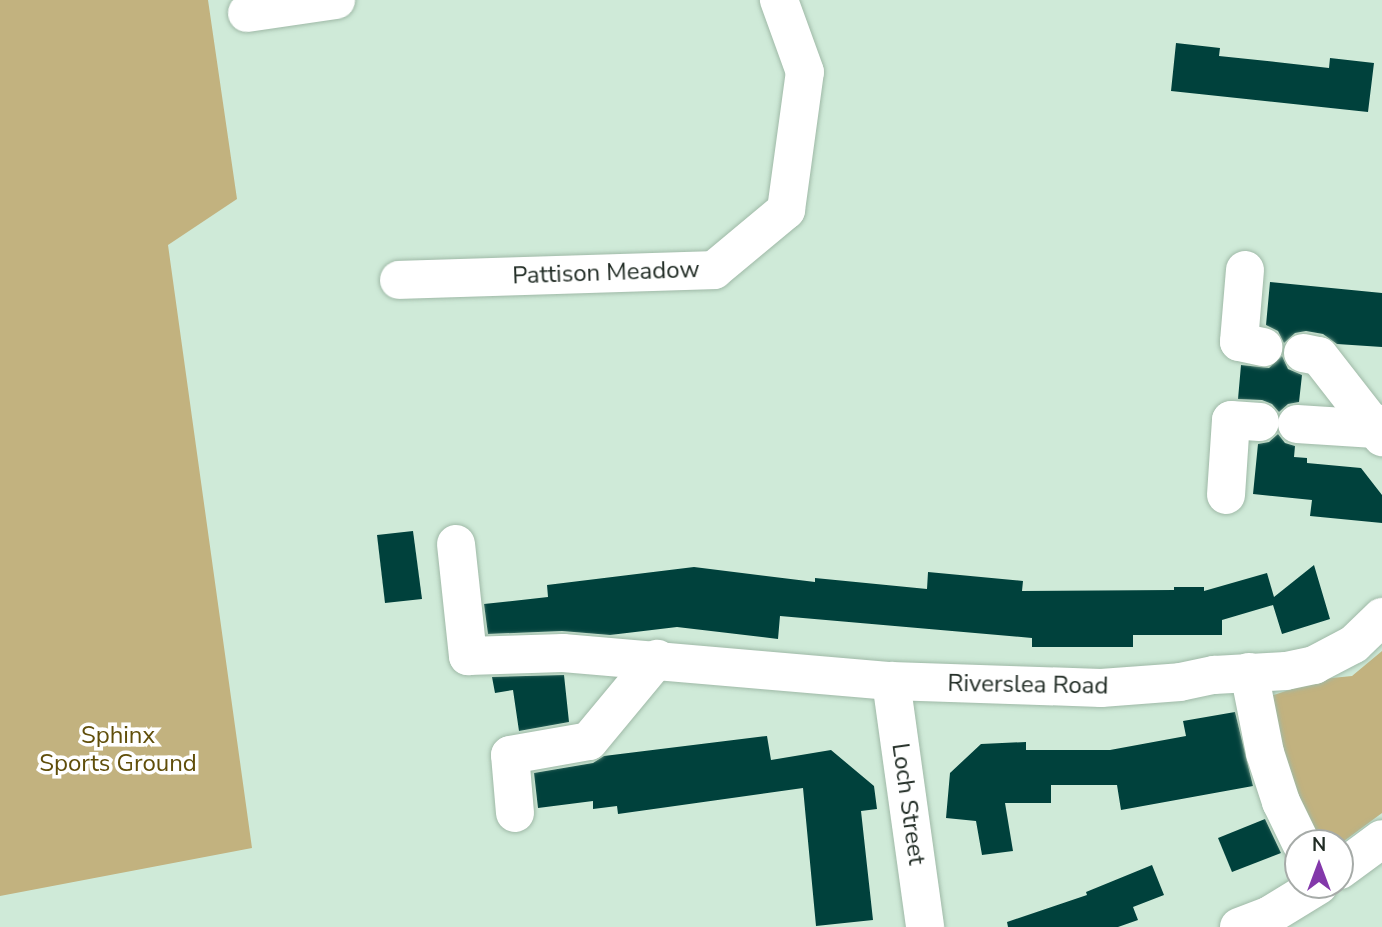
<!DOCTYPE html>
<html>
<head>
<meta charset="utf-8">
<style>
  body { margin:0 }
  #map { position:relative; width:1382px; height:927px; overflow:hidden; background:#cfead8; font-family:"Nunito Sans",sans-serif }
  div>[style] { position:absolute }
  .green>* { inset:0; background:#c2b27f }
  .building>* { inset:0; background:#00413c }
  .roads { filter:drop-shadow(0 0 2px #9fb9a7) drop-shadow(0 0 2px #9fb9a7) }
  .minor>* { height:38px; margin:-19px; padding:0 19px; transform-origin:19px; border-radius:19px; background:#fff }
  span { translate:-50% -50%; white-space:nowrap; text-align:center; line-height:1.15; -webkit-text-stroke:7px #fff; paint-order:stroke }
  .street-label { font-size:24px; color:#212c25 }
  .park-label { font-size:24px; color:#604e0a }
  .north { position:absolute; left:1284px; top:829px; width:70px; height:70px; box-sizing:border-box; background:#fff; border:2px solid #a6aba8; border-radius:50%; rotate:0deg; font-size:19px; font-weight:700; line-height:28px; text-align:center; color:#212c25 }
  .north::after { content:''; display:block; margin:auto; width:24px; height:32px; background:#8338aa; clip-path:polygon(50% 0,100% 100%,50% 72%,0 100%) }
</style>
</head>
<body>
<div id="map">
  <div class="green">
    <i style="clip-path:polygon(0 0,208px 0,237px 199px,168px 245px,252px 848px,0 896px)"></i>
    <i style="clip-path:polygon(1382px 651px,1382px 813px,1340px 844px,1310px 843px,1265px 698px,1322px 679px,1352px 676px)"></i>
  </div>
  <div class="building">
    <i style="clip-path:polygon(1176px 43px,1220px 48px,1219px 56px,1276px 62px,1329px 68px,1330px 58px,1374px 63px,1368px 112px,1171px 91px)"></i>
    <i style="clip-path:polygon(1270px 282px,1382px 293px,1382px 347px,1337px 344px,1323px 334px,1306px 331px,1295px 333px,1284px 343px,1278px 331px,1266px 325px)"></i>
    <i style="clip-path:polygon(1282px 356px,1288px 369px,1302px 375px,1299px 402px,1288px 404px,1279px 412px,1272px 404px,1262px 400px,1238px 399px,1241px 365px,1269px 368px)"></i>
    <i style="clip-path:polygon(1278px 434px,1285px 443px,1295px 446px,1294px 457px,1307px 458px,1307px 463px,1361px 468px,1382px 495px,1382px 523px,1310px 516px,1312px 500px,1253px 494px,1258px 444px,1269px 442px)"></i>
    <i style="clip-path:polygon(413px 531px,422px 599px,385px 603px,377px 535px)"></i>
    <i style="clip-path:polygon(1314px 565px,1330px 619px,1282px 634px,1273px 605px,1222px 620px,1222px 635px,1133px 635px,1133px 647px,1032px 647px,1032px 638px,780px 616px,778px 639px,677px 627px,610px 635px,562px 631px,488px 634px,484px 604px,548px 597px,547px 585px,694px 567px,815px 582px,815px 578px,927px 589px,928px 572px,1023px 581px,1022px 591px,1174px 590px,1174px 587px,1204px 587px,1204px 591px,1267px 573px,1274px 597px)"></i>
    <i style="clip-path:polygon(564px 675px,569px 722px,519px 731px,513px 690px,495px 693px,492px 677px)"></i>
    <i style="clip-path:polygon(1235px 712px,1253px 786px,1121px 810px,1117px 785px,1051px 785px,1051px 803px,1005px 803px,1013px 851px,982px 855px,976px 821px,946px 818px,950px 773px,981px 744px,1026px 742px,1026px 750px,1110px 750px,1186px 736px,1183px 721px)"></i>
    <i style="clip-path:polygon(767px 736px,771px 760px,831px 750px,874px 786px,877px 809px,861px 811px,873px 920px,816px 926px,803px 788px,618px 814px,617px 806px,593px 809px,593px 801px,538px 808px,534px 773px,593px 763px,604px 756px)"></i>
    <i style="clip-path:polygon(1265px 819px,1281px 853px,1232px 872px,1218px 838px)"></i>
    <i style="clip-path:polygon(1152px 865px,1164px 895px,1133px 907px,1138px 920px,1118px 927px,1008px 927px,1007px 922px,1087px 895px,1086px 892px)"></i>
  </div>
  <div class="roads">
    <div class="minor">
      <i style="left:247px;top:13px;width:90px;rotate:-8.3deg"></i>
      <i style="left:1245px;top:270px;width:72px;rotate:94.8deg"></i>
      <i style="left:1239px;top:342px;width:25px;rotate:12deg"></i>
      <i style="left:399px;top:280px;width:315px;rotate:-1.8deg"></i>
      <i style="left:714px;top:270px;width:94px;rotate:-39.8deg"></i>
      <i style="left:786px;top:210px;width:139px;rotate:-82.2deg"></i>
      <i style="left:805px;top:72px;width:77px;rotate:-109.9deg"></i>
      <i style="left:1303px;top:353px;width:16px;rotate:11deg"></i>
      <i style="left:1319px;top:356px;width:103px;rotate:52.1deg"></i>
      <i style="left:1297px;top:424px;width:78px;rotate:3.7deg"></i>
      <i style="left:1375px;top:429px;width:9px;rotate:-36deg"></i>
      <i style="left:1226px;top:495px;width:75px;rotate:-86.2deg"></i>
      <i style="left:1231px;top:420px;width:29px;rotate:4deg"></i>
      <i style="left:456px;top:544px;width:113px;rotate:83.9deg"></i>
      <i style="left:468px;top:656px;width:95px;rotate:-1.8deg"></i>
      <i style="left:563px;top:653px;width:329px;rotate:4.9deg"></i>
      <i style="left:891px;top:681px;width:210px;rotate:1.9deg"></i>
      <i style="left:1101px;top:688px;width:79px;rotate:-4.3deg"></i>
      <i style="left:1180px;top:682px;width:35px;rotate:-12deg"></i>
      <i style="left:1214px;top:675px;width:72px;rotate:-3.2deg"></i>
      <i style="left:1286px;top:671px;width:29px;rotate:-12deg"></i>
      <i style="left:1314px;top:665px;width:45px;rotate:-27.7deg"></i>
      <i style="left:1354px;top:644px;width:39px;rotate:-44deg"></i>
      <i style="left:1249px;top:672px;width:83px;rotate:78.8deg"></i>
      <i style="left:1265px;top:753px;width:52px;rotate:71.9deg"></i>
      <i style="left:1281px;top:802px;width:46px;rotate:64deg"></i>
      <i style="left:891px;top:681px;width:248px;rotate:82.1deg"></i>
      <i style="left:515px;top:813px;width:58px;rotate:-94.9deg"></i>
      <i style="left:510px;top:755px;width:80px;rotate:-10deg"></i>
      <i style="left:589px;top:741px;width:107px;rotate:-50.3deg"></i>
      <i style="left:1340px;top:870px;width:52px;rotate:-36.4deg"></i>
      <i style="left:1239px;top:927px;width:33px;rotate:-21deg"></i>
      <i style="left:1270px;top:915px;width:57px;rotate:-31.5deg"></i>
    </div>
  </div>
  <div class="street-label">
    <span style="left:606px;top:273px;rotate:-2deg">Pattison Meadow</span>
    <span style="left:1028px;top:685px;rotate:1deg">Riverslea Road</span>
    <span style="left:908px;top:804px;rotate:82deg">Loch Street</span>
  </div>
  <div class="park-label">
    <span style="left:118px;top:750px">Sphinx<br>Sports Ground</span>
  </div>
  <div class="north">N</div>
</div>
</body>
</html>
